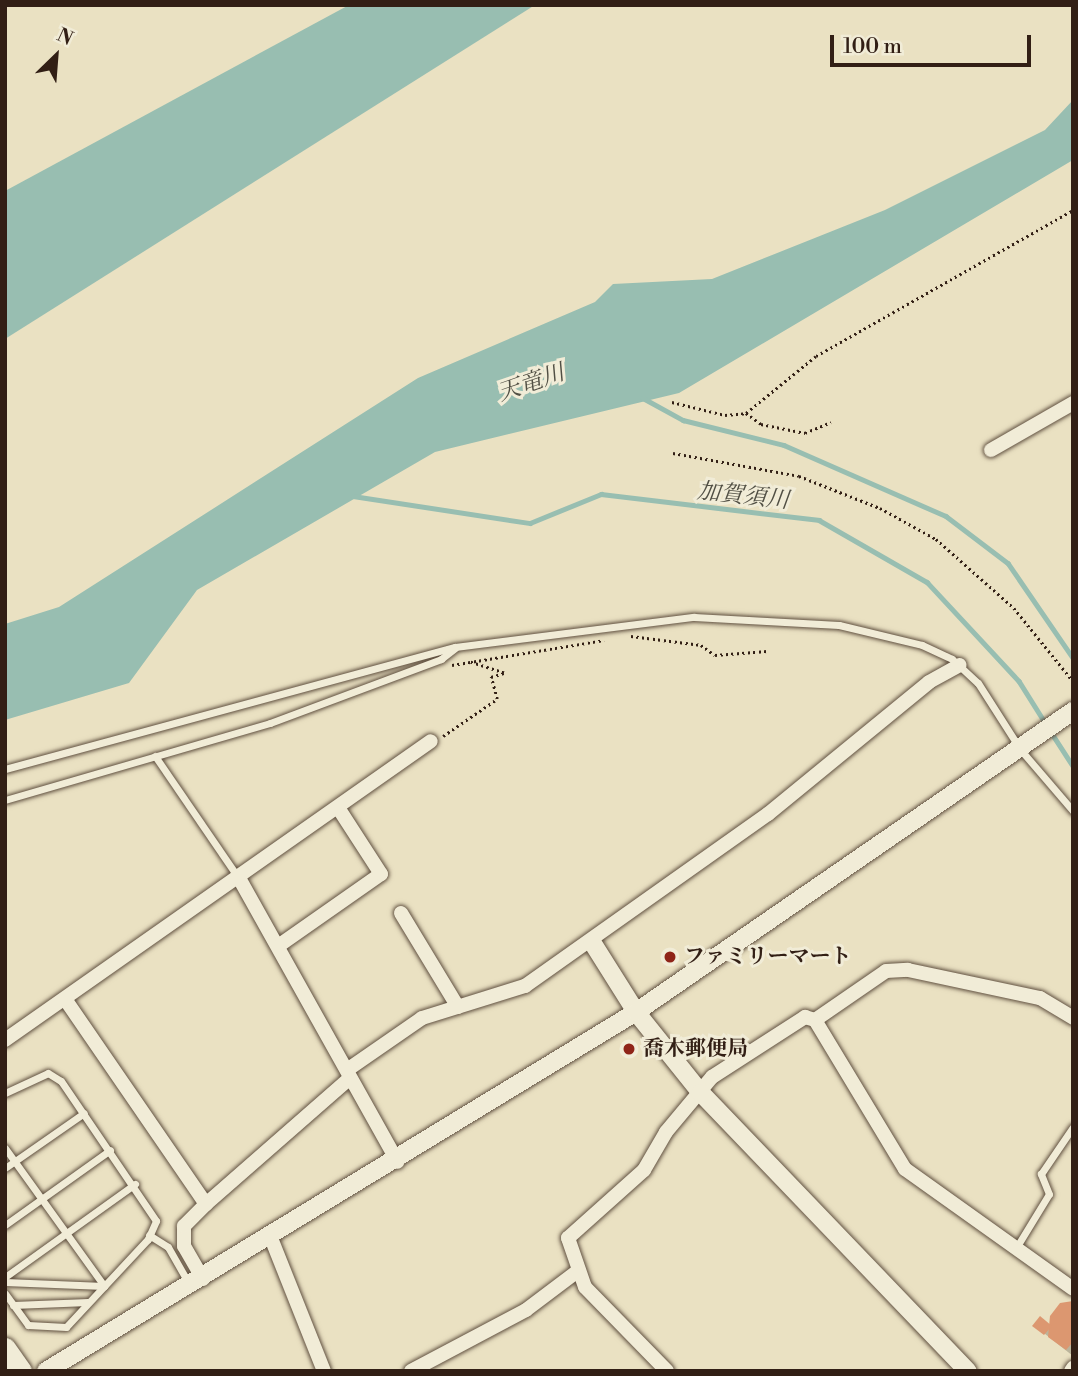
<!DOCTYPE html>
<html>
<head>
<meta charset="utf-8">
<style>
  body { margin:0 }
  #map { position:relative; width:1078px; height:1376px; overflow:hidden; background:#eae1c2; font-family:"Libre Bodoni","Noto Serif JP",serif }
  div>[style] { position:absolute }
  .water>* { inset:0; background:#98beb1 }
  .shadow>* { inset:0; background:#0003 }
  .stream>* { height:4.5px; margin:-2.25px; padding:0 2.25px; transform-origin:2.25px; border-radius:2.25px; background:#98beb1 }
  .building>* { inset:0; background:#dc9770 }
  .path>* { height:2.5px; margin-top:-1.25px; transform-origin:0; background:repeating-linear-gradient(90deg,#321f15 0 2px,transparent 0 5.5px) }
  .roads { filter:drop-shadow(0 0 2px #605040) drop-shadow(0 0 2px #605040) }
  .service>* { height:7px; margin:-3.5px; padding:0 3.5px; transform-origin:3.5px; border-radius:3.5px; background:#f1ecd7 }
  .minor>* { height:14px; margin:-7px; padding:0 7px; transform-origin:7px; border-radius:7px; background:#f1ecd7 }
  .tertiary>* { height:18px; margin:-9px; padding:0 9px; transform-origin:9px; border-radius:9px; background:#f1ecd7 }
  .secondary>* { height:21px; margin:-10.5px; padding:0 10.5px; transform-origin:10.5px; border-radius:10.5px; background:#f1ecd7 }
  .dots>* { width:19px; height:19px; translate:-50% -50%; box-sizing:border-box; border:4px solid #f1ecd7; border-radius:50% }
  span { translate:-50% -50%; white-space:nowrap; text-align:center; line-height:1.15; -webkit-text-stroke:6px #f1ecd7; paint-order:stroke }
  .poi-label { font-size:21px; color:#321f15; font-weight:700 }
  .left { translate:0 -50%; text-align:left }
  .water-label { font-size:23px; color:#514f44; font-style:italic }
  .frame { position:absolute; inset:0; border:7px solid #321f15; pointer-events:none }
  .north { position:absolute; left:21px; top:21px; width:70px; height:70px; -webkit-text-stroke:5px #f1ecd7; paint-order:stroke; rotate:25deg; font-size:19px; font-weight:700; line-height:28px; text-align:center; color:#321f15 }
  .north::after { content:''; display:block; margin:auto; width:24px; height:32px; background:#321f15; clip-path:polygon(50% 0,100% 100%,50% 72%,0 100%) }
  .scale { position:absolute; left:830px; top:35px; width:201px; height:32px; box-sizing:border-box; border:4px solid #321f15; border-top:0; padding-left:9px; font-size:21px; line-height:24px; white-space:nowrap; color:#321f15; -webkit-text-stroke:5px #f1ecd7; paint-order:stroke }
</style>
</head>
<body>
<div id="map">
  <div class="water">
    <i style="clip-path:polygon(349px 5px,535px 5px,5px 339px,5px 191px)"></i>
    <i style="clip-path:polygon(1073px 100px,1073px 160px,679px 393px,435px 452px,197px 590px,129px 683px,5px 720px,5px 624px,59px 607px,418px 378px,595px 302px,613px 284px,712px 279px,885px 210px,1045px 130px)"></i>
  </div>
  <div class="shadow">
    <i style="clip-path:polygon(1073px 1303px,1073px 1356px,1035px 1326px,1053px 1328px)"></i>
  </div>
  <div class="stream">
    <i style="left:643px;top:398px;width:46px;rotate:28.8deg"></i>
    <i style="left:683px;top:420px;width:104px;rotate:13.9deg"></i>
    <i style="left:784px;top:445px;width:177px;rotate:23.7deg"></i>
    <i style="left:946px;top:516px;width:78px;rotate:37.2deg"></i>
    <i style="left:1008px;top:563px;width:115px;rotate:55.6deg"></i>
    <i style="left:353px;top:496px;width:179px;rotate:8.7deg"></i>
    <i style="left:530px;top:523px;width:77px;rotate:-22.2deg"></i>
    <i style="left:601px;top:494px;width:220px;rotate:6.8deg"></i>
    <i style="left:819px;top:520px;width:125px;rotate:29.9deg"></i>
    <i style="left:927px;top:582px;width:135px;rotate:47.1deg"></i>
    <i style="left:1019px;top:681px;width:51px;rotate:57.9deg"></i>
    <i style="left:1051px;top:732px;width:40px;rotate:57.1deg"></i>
  </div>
  <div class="building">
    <i style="clip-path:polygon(1073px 1301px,1073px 1342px,1066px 1350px,1048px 1337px,1050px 1316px,1060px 1303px)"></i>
    <i style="clip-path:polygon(1040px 1316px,1052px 1326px,1044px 1335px,1032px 1326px)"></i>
  </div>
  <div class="path">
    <i style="left:672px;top:402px;width:55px;rotate:13.8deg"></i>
    <i style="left:725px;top:415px;width:21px;rotate:-5deg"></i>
    <i style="left:746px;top:413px;width:90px;rotate:-39.2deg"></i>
    <i style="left:816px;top:356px;width:296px;rotate:-29.6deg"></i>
    <i style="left:746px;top:413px;width:19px;rotate:36deg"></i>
    <i style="left:761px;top:424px;width:45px;rotate:11.6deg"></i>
    <i style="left:805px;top:433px;width:28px;rotate:-23deg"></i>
    <i style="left:673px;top:453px;width:128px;rotate:10.3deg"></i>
    <i style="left:799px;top:476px;width:87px;rotate:21.6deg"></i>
    <i style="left:880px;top:508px;width:64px;rotate:29deg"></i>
    <i style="left:936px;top:539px;width:104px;rotate:41.5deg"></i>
    <i style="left:1014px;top:608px;width:94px;rotate:51.1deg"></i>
    <i style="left:631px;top:636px;width:71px;rotate:7.3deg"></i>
    <i style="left:701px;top:645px;width:17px;rotate:36deg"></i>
    <i style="left:715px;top:655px;width:52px;rotate:-4.4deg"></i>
    <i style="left:452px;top:665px;width:154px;rotate:-9.3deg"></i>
    <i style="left:443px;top:736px;width:65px;rotate:-34.4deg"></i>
    <i style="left:497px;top:699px;width:23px;rotate:-105deg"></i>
    <i style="left:491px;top:677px;width:14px;rotate:-17deg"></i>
    <i style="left:504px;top:673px;width:36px;rotate:-162deg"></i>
  </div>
  <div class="roads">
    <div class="service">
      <i style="left:1025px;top:755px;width:74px;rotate:49.4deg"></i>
      <i style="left:155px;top:756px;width:147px;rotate:55.6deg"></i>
      <i style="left:5px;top:769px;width:466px;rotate:-15.2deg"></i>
      <i style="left:455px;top:647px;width:241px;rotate:-7.2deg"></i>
      <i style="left:694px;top:617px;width:145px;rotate:3.2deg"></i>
      <i style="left:839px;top:625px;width:85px;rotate:13.5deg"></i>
      <i style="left:922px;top:645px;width:33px;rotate:25deg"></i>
      <i style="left:952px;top:659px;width:35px;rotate:43deg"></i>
      <i style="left:978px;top:683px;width:76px;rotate:57.4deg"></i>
      <i style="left:5px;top:800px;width:276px;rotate:-16.2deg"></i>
      <i style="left:270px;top:723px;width:183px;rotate:-20.5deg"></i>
      <i style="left:441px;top:659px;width:18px;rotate:-38deg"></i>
      <i style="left:5px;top:1093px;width:47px;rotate:-24.9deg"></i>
      <i style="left:48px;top:1073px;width:15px;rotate:32deg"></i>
      <i style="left:61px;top:1081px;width:169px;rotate:55.8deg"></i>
      <i style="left:156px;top:1221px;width:20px;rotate:114deg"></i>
      <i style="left:148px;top:1239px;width:120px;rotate:133deg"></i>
      <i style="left:66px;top:1327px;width:38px;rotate:-177deg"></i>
      <i style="left:28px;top:1325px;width:39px;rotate:-126deg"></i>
      <i style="left:5px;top:1148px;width:170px;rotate:54.3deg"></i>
      <i style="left:5px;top:1168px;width:96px;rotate:-34.8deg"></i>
      <i style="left:5px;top:1225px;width:129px;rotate:-35.5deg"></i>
      <i style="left:149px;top:1235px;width:22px;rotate:32deg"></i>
      <i style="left:168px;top:1247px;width:40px;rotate:60.3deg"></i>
      <i style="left:1016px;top:1248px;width:63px;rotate:-58.6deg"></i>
      <i style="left:1049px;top:1194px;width:22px;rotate:-112deg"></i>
      <i style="left:1041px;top:1174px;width:57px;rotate:-55.8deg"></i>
      <i style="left:5px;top:1277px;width:160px;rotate:-35.6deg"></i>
      <i style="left:5px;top:1282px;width:99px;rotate:2.3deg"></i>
      <i style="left:13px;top:1305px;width:75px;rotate:-2.3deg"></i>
    </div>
    <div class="minor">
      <i style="left:991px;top:450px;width:95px;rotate:-29.8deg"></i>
      <i style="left:239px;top:878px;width:325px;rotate:60.8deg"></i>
      <i style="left:401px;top:913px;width:110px;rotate:58.8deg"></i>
      <i style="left:281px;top:944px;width:122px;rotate:-35deg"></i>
      <i style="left:381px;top:874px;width:77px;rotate:-122.9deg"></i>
      <i style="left:65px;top:999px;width:249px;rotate:55.5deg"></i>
      <i style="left:206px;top:1204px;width:191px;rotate:-41.2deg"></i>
      <i style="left:815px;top:1020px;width:86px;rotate:-34.6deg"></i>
      <i style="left:886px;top:971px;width:22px;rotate:-3deg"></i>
      <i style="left:908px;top:970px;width:135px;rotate:12deg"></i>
      <i style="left:1040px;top:998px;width:39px;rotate:31deg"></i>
      <i style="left:5px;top:1040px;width:520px;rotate:-35.06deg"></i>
      <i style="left:347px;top:1070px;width:91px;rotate:-34.7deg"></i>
      <i style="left:422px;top:1018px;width:108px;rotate:-17.3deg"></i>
      <i style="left:525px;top:986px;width:298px;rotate:-35.3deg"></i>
      <i style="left:768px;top:814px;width:208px;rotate:-39.3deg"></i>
      <i style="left:929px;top:682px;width:35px;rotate:-29deg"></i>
      <i style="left:271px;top:1238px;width:143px;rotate:68.3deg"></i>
      <i style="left:203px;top:1279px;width:38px;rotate:-120deg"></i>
      <i style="left:184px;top:1246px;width:20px;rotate:-90deg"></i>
      <i style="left:184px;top:1226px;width:31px;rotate:-45deg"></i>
      <i style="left:411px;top:1371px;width:130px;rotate:-27.9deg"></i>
      <i style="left:526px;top:1310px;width:66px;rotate:-37deg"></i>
      <i style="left:667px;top:1371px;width:117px;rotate:-134.3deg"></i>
      <i style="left:585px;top:1287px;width:52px;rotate:-109.1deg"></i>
      <i style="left:568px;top:1238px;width:102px;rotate:-41.8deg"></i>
      <i style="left:644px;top:1170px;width:44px;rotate:-59.9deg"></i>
      <i style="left:666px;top:1132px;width:72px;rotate:-50.1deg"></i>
      <i style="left:712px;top:1077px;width:111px;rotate:-32.8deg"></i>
      <i style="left:805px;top:1017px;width:10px;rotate:17deg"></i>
      <i style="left:815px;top:1020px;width:174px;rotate:58.9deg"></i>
      <i style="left:905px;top:1169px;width:206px;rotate:35.5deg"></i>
      <i style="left:1071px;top:1371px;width:4px;rotate:-56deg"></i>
    </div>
    <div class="tertiary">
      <i style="left:592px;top:942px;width:83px;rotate:57.8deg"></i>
      <i style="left:636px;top:1012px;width:104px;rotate:51.3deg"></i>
      <i style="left:701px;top:1093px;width:385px;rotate:46.2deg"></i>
      <i style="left:46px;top:1371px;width:691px;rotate:-31.32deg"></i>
      <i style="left:636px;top:1012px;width:531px;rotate:-34.56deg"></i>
    </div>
    <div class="secondary">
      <i style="left:5px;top:1348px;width:28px;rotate:55deg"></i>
    </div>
  </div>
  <div class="dots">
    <i style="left:670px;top:957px;background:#8f2418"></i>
    <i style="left:629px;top:1049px;background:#8f2418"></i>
  </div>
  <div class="poi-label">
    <span class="left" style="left:684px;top:957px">ファミリーマート</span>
    <span class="left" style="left:643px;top:1049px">喬木郵便局</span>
  </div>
  <div class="water-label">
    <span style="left:531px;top:383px;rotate:-19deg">天竜川</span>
    <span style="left:743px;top:496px;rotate:6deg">加賀須川</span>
  </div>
  <div class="frame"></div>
  <div class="north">N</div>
  <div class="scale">100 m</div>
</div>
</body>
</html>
